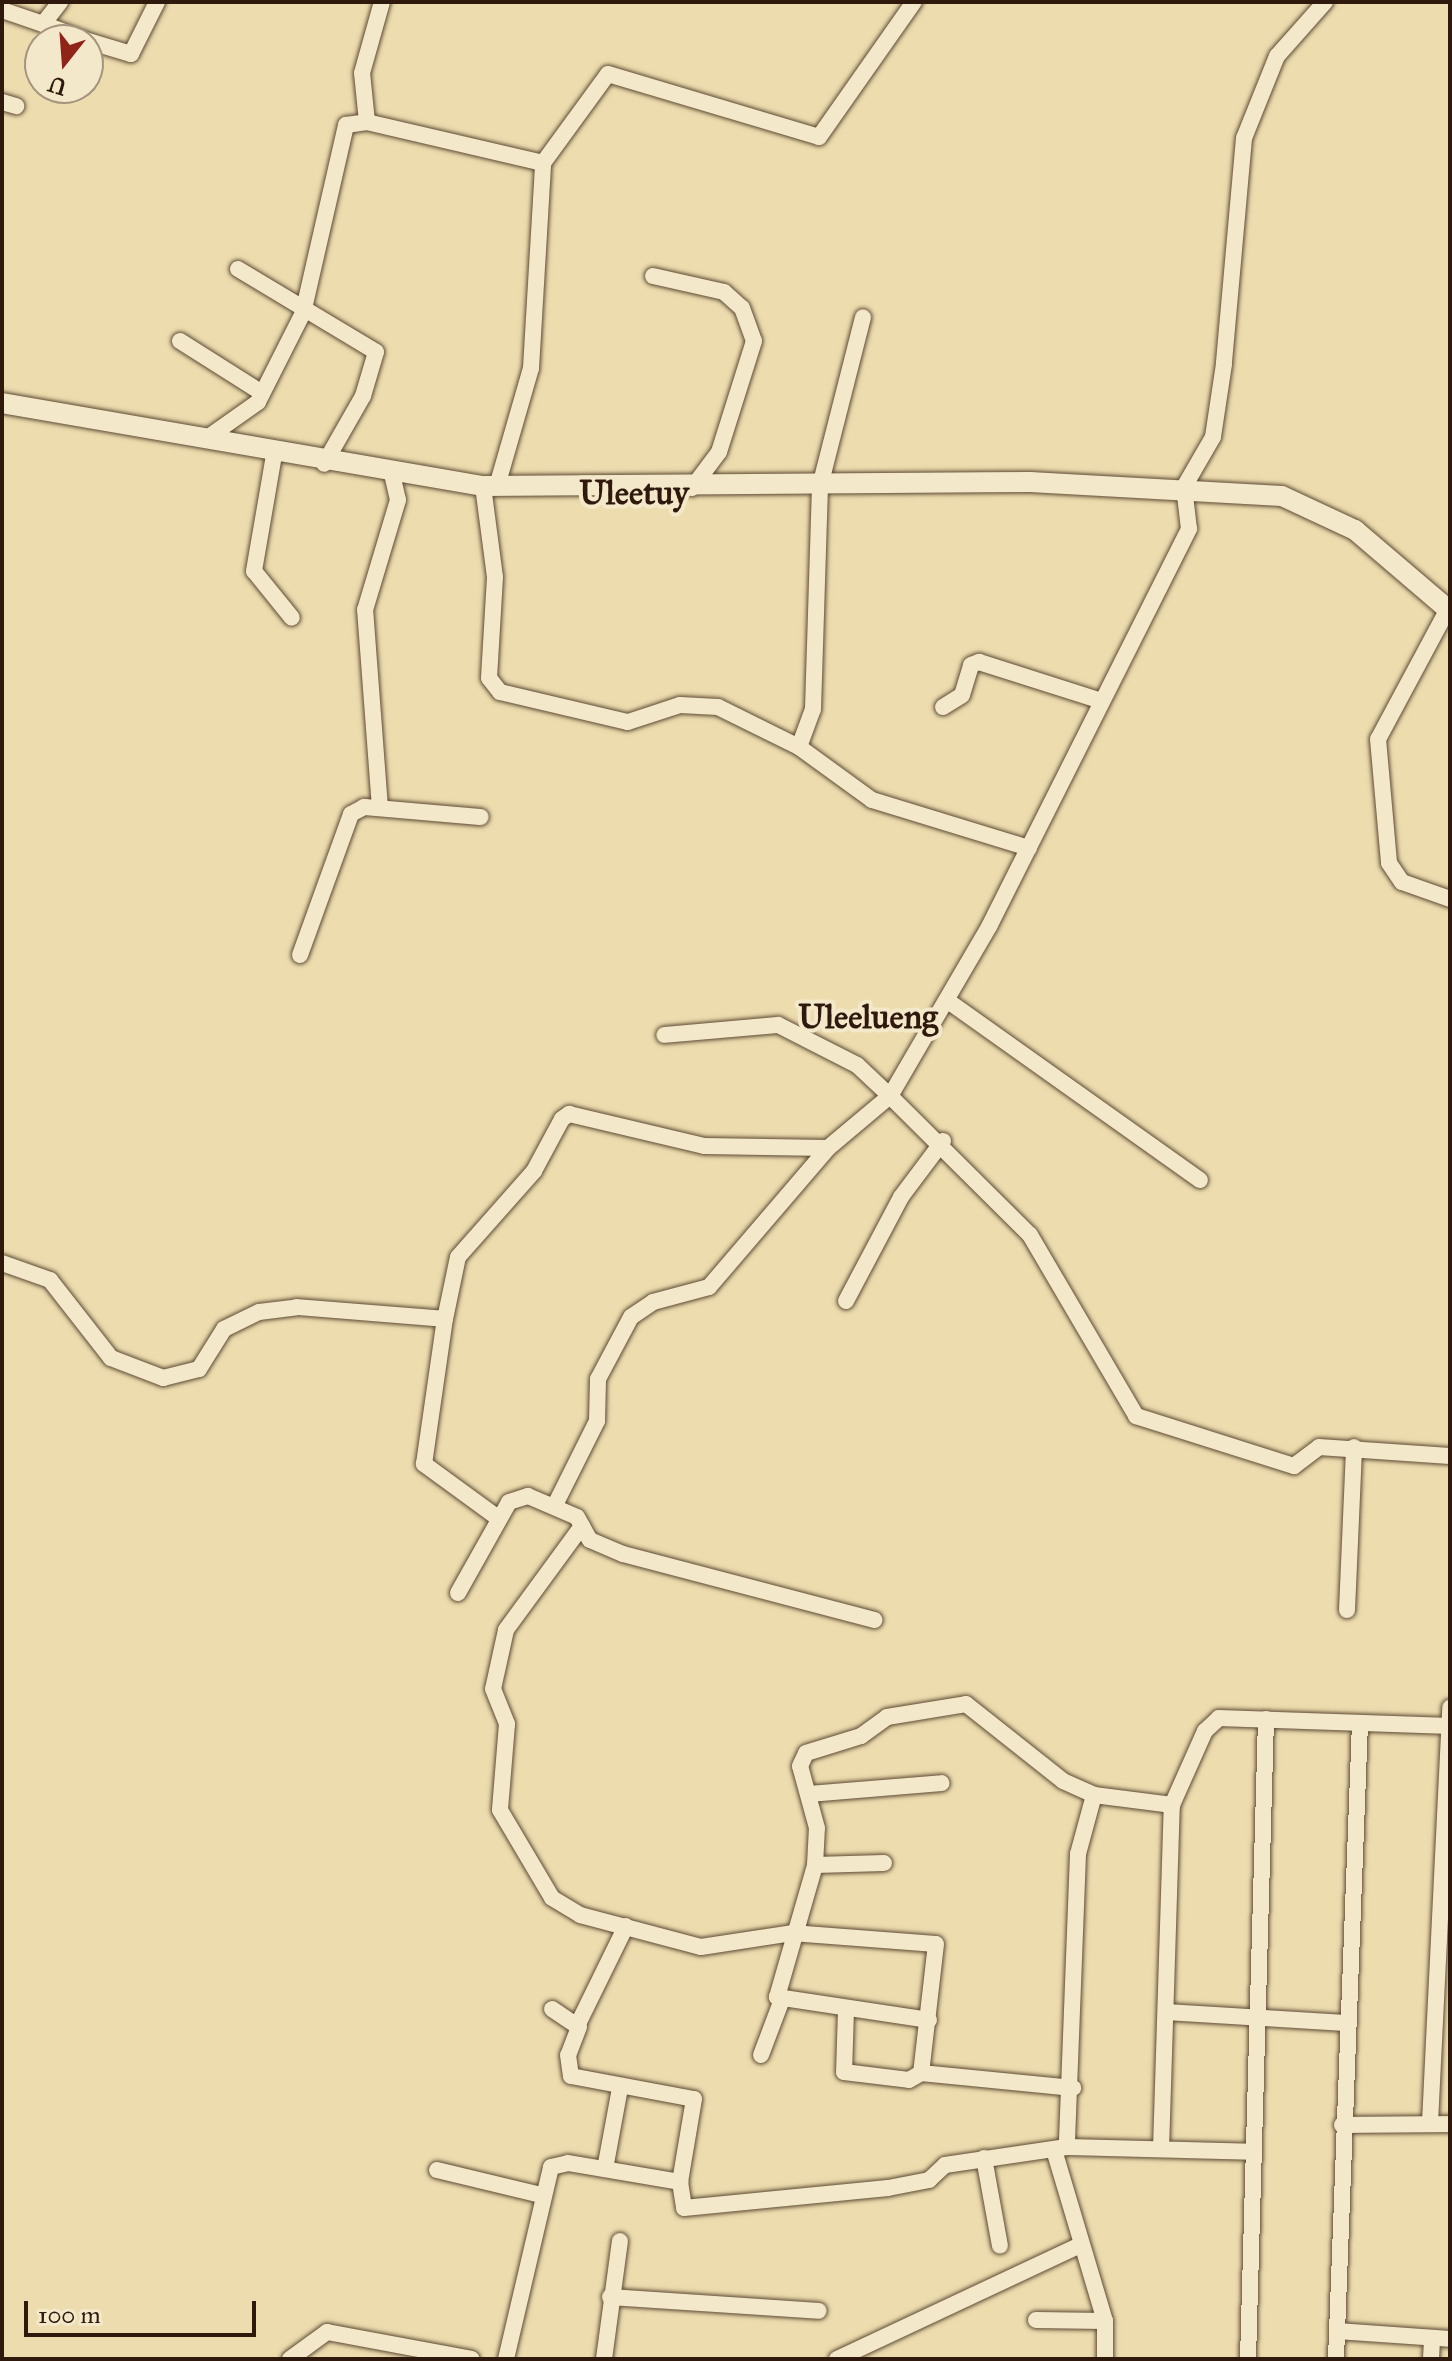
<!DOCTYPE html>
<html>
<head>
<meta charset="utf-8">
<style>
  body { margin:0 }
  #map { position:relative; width:1452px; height:2361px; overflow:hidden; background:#ecdcae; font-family:"IM FELL Great Primer",serif }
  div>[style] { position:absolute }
  .roads { filter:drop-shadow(0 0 2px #5e4a34) drop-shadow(0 0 2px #5e4a34) }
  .minor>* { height:16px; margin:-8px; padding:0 8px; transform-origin:8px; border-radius:8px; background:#f3e8ca }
  .tertiary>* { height:20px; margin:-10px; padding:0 10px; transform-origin:10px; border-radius:10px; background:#f3e8ca }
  span { translate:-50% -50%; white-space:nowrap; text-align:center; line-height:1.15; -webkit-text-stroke:8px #f3e8ca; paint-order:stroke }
  .quarter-label { font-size:34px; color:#2f190c; font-weight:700 }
  .frame { position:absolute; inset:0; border:4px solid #2f190c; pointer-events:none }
  .north { position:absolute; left:24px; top:24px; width:80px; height:80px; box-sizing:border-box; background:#f3e8ca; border:2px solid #a5957e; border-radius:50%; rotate:197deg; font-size:22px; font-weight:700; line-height:32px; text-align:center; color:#2f190c }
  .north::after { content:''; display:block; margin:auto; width:28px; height:36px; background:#8f2418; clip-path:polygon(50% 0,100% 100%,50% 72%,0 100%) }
  .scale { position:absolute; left:24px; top:2301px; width:232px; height:36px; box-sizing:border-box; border:4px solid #2f190c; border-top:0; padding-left:10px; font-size:24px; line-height:28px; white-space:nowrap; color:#2f190c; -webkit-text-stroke:6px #f3e8ca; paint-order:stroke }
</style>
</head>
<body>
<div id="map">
  <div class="roads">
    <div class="minor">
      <i style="left:1325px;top:2px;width:72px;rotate:131.6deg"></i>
      <i style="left:1277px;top:56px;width:88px;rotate:111.9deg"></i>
      <i style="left:1244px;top:138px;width:227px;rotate:95.1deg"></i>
      <i style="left:1224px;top:364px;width:74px;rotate:98.6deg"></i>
      <i style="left:1213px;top:437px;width:58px;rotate:120.1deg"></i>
      <i style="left:1184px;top:487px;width:42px;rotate:83.2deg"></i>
      <i style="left:1189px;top:529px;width:443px;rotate:116.7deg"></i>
      <i style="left:990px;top:925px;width:198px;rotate:120.3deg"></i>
      <i style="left:890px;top:1096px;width:197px;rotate:44.8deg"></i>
      <i style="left:1030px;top:1235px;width:210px;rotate:59.6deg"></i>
      <i style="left:1136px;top:1416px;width:166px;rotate:17.6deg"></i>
      <i style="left:1294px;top:1466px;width:31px;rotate:-37deg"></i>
      <i style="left:1319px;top:1447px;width:131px;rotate:3.9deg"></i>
      <i style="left:2px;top:10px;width:43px;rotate:18.9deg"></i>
      <i style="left:43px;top:24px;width:28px;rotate:-52deg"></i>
      <i style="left:43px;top:24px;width:46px;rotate:20.4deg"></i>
      <i style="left:88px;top:41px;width:45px;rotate:16.8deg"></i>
      <i style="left:131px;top:54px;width:58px;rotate:-63.4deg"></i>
      <i style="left:2px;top:102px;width:15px;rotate:16deg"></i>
      <i style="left:367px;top:122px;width:49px;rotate:-95.8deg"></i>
      <i style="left:362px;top:73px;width:74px;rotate:-74.3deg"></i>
      <i style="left:238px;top:269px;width:161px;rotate:31deg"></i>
      <i style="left:376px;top:352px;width:46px;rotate:106.5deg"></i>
      <i style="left:363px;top:396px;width:78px;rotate:119.8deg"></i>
      <i style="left:653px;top:276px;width:73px;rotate:12.7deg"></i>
      <i style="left:724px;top:292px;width:24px;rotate:42deg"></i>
      <i style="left:742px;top:308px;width:35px;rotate:70deg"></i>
      <i style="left:754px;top:341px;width:116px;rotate:107.5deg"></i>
      <i style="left:719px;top:452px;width:45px;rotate:126.9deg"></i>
      <i style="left:180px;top:341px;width:93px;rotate:32.3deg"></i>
      <i style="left:210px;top:436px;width:59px;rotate:-35.3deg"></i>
      <i style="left:258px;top:402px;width:100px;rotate:-63.2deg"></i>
      <i style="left:303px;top:313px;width:193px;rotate:-77.1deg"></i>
      <i style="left:346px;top:125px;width:21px;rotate:-8deg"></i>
      <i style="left:367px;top:122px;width:181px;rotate:13.1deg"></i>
      <i style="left:274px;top:455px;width:118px;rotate:99.8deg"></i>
      <i style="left:254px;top:571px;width:60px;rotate:51deg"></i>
      <i style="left:483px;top:486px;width:92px;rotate:82.5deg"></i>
      <i style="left:495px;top:577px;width:101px;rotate:93.4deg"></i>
      <i style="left:489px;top:678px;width:18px;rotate:52deg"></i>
      <i style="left:500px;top:692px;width:131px;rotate:13.2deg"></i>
      <i style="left:628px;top:722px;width:55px;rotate:-18.1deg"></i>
      <i style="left:680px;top:705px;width:38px;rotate:3deg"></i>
      <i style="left:718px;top:707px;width:90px;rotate:26.3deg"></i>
      <i style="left:799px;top:747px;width:90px;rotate:36deg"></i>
      <i style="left:872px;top:800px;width:164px;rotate:17deg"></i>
      <i style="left:497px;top:486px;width:123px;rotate:-73.9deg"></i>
      <i style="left:531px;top:368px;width:205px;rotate:-86.6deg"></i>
      <i style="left:543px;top:163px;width:110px;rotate:-53.9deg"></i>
      <i style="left:608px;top:74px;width:220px;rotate:16.6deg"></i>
      <i style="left:819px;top:137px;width:165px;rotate:-54.9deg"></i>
      <i style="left:1450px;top:605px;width:152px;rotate:118.2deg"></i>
      <i style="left:1378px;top:739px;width:124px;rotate:84.9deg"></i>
      <i style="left:1389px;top:863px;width:23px;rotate:56deg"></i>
      <i style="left:1402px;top:882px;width:51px;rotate:19.5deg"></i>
      <i style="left:943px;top:707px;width:22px;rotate:-32deg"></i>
      <i style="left:962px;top:695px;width:31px;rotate:-73deg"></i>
      <i style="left:971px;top:665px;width:9px;rotate:-21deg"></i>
      <i style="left:979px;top:662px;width:129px;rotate:17.6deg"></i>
      <i style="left:799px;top:747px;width:40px;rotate:-69.8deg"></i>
      <i style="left:813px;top:709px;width:223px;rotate:-88.2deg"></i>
      <i style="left:820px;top:486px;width:174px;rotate:-75.7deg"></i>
      <i style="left:380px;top:808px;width:199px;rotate:-94.3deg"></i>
      <i style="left:365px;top:610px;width:115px;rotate:-73.3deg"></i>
      <i style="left:398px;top:500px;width:28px;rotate:-103deg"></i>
      <i style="left:300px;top:955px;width:150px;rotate:-70.1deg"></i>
      <i style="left:351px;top:814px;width:15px;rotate:-28deg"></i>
      <i style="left:364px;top:807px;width:117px;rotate:4.9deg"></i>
      <i style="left:948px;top:1001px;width:309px;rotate:35.4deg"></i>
      <i style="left:2px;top:1263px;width:51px;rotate:19.5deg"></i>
      <i style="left:50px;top:1280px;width:99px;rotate:52deg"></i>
      <i style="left:111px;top:1358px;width:56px;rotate:21deg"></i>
      <i style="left:163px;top:1378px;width:37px;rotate:-14deg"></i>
      <i style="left:199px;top:1369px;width:47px;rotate:-58deg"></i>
      <i style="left:224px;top:1329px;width:39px;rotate:-26deg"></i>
      <i style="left:259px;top:1312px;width:38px;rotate:-7deg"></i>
      <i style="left:297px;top:1307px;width:148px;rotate:4.6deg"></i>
      <i style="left:846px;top:1301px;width:118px;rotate:-62.1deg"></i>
      <i style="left:901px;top:1197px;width:70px;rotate:-53.1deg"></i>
      <i style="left:555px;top:1505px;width:94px;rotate:-63.4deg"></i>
      <i style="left:597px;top:1421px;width:42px;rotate:-88.6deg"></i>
      <i style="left:598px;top:1379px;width:70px;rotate:-62deg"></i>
      <i style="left:631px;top:1317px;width:27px;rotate:-34deg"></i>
      <i style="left:653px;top:1302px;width:58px;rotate:-15deg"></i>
      <i style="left:709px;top:1287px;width:183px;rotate:-49.4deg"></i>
      <i style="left:828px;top:1148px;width:81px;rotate:-40deg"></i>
      <i style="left:890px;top:1096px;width:45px;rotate:-136.8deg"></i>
      <i style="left:857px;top:1065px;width:89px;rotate:-153.1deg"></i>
      <i style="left:778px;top:1025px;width:114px;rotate:175deg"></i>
      <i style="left:498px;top:1518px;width:92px;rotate:-143.9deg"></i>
      <i style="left:424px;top:1464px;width:147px;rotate:-81.8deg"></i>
      <i style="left:445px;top:1319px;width:63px;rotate:-78.2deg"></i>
      <i style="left:458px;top:1257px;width:115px;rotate:-48.5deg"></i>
      <i style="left:534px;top:1171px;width:59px;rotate:-61.7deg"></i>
      <i style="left:562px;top:1119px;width:9px;rotate:-36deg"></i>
      <i style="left:569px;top:1114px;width:139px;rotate:13.3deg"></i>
      <i style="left:704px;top:1146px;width:124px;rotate:0.9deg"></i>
      <i style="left:582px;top:1526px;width:129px;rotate:126.2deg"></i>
      <i style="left:506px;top:1630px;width:60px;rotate:102.4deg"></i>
      <i style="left:493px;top:1689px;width:38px;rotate:68deg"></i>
      <i style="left:507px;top:1724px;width:86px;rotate:94.7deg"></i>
      <i style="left:500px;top:1810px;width:102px;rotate:59.4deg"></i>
      <i style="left:552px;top:1898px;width:33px;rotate:31deg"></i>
      <i style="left:580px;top:1915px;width:125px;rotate:14.8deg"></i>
      <i style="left:701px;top:1947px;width:92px;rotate:-8.7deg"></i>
      <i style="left:792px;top:1933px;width:144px;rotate:4.4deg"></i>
      <i style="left:936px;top:1944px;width:130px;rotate:96.6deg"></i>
      <i style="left:921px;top:2073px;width:153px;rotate:5.6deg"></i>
      <i style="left:458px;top:1593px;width:104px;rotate:-60.7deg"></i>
      <i style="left:509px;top:1502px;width:20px;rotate:-18deg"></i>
      <i style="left:528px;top:1496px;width:53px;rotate:23.2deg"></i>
      <i style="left:577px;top:1517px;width:26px;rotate:61deg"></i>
      <i style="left:590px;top:1540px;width:36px;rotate:23deg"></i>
      <i style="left:623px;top:1554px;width:260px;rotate:14.7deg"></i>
      <i style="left:1347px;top:1610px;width:163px;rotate:-87.5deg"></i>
      <i style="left:809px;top:1794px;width:133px;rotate:-4.7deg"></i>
      <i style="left:1094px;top:1795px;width:61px;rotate:105.2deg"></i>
      <i style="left:1078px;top:1854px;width:293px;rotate:92.2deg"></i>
      <i style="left:1067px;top:2147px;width:186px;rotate:1.5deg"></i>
      <i style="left:815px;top:1865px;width:69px;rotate:-1.7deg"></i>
      <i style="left:552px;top:2009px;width:32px;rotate:34deg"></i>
      <i style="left:579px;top:2027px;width:30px;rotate:111deg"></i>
      <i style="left:568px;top:2055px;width:21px;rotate:82deg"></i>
      <i style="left:571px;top:2076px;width:125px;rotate:10.6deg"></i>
      <i style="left:694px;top:2099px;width:84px;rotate:99.6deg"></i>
      <i style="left:680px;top:2182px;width:26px;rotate:81deg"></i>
      <i style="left:684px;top:2208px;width:205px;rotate:-5.6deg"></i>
      <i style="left:888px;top:2188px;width:42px;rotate:-11deg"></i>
      <i style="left:929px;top:2180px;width:22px;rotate:-43deg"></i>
      <i style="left:945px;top:2165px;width:123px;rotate:-8.4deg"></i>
      <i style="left:846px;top:2010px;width:62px;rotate:91.8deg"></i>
      <i style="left:844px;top:2072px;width:65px;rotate:7deg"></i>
      <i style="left:909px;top:2080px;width:14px;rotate:-30deg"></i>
      <i style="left:1166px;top:2012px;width:180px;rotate:3.5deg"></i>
      <i style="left:929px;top:2020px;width:154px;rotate:-171.4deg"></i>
      <i style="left:777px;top:1997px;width:137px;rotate:-73.9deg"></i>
      <i style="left:815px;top:1865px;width:37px;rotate:-87deg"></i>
      <i style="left:817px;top:1828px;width:64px;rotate:-105.3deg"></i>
      <i style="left:800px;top:1766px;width:14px;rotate:-65deg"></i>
      <i style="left:806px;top:1753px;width:58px;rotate:-17.2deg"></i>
      <i style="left:861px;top:1736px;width:32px;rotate:-36deg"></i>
      <i style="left:887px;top:1717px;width:80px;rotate:-9.3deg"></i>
      <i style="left:966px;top:1704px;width:124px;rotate:38.4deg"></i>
      <i style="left:1063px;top:1781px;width:34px;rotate:24deg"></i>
      <i style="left:1094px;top:1795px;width:79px;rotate:7.3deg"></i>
      <i style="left:578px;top:2024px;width:109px;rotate:-63.9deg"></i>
      <i style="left:761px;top:2055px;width:57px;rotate:-69.3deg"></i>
      <i style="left:1430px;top:2123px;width:416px;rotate:-87.2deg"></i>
      <i style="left:1342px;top:2125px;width:108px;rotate:-0.5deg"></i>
      <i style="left:1161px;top:2149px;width:344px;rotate:-88.2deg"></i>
      <i style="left:1172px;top:1805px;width:81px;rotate:-66deg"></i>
      <i style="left:1205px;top:1731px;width:19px;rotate:-43deg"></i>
      <i style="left:1219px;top:1718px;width:231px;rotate:2deg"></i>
      <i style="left:1054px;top:2150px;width:178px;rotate:73.4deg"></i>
      <i style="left:1105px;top:2321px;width:38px;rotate:90deg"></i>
      <i style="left:984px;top:2158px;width:89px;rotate:79.7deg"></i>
      <i style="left:605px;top:2169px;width:82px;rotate:-79.5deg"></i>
      <i style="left:437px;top:2170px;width:107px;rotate:13.5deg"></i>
      <i style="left:610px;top:2297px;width:209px;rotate:3.8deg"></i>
      <i style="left:1036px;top:2320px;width:69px;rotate:0.8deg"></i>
      <i style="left:1337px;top:2331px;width:113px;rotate:4deg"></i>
      <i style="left:290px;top:2359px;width:46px;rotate:-36.1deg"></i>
      <i style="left:327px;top:2332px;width:147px;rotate:10.5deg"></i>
      <i style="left:506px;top:2359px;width:197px;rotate:-76.8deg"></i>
      <i style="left:551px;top:2167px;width:17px;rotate:-13deg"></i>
      <i style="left:568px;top:2163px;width:114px;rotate:9.6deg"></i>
      <i style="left:604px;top:2359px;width:119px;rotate:-82.3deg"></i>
      <i style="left:837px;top:2359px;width:266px;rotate:-25.1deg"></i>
      <i style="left:1248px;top:2359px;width:640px;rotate:-88.39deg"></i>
      <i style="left:1336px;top:2359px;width:636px;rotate:-87.84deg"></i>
      <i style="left:1431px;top:2359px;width:21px;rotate:-87deg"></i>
    </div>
    <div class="tertiary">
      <i style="left:2px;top:403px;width:488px;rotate:9.8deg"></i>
      <i style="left:483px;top:486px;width:547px;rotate:-0.42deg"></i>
      <i style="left:1030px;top:482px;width:252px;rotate:3.2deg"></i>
      <i style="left:1282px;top:496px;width:81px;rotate:25deg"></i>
      <i style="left:1355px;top:530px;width:125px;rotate:40.5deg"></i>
    </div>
  </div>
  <div class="quarter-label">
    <span style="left:634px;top:493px">Uleetuy</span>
    <span style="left:868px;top:1017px">Uleelueng</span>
  </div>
  <div class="frame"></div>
  <div class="north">U</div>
  <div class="scale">100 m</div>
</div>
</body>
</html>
